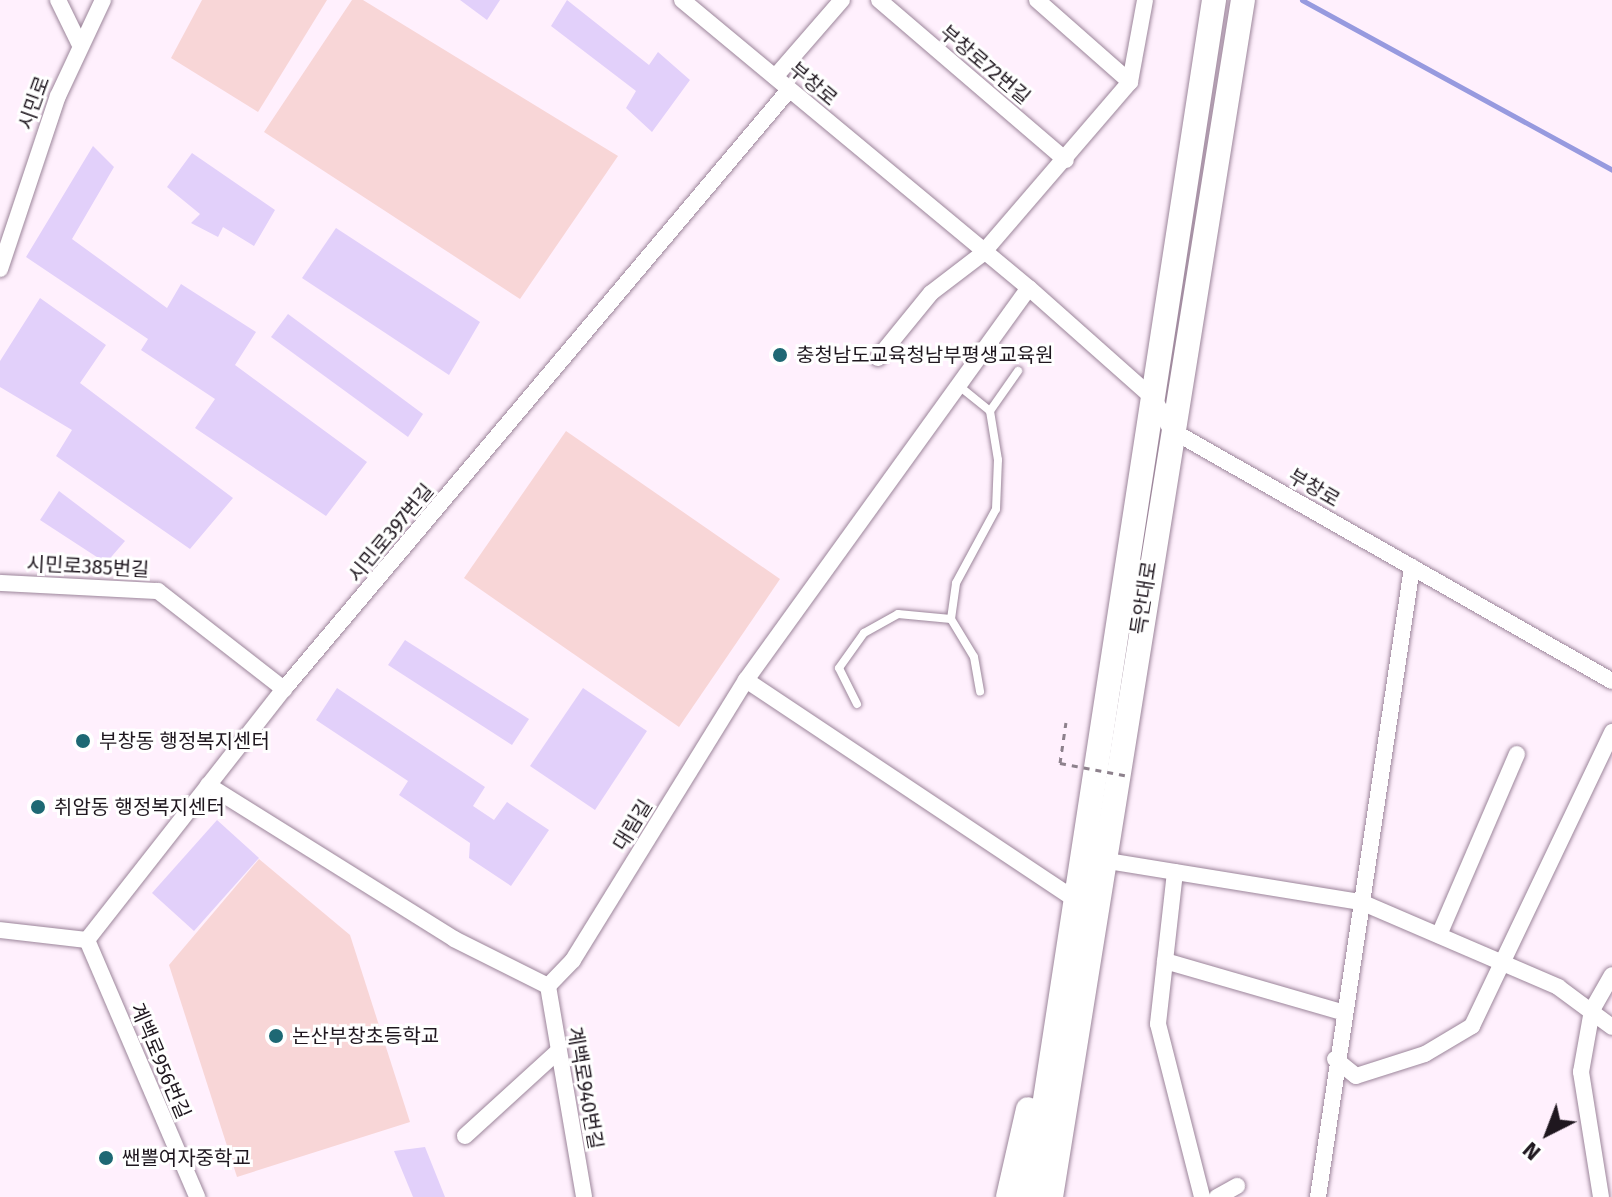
<!DOCTYPE html>
<html>
<head>
<meta charset="utf-8">
<style>
  body { margin:0 }
  #map { position:relative; width:1612px; height:1197px; overflow:hidden; background:#fff0fd; font-family:"Fira Sans","Noto Sans KR",sans-serif }
  div>[style] { position:absolute }
  .green>* { inset:0; background:#f8d6d7 }
  .stream>* { height:5px; margin:-2.5px; padding:0 2.5px; transform-origin:2.5px; border-radius:2.5px; background:#979adf }
  .building>* { inset:0; background:#e2d0fa }
  .path>* { height:3px; margin-top:-1.5px; transform-origin:0; background:repeating-linear-gradient(90deg,#8d818c 0 6px,transparent 0 12px) }
  .roads { filter:drop-shadow(0 0 2px #9c859a) drop-shadow(0 0 2px #9c859a) }
  .lane>* { height:8px; margin:-4px; padding:0 4px; transform-origin:4px; border-radius:4px; background:#fff }
  .street>* { height:16px; margin:-8px; padding:0 8px; transform-origin:8px; border-radius:8px; background:#fff }
  .secondary>* { height:24px; margin:-12px; padding:0 12px; transform-origin:12px; border-radius:12px; background:#fff }
  .path-bridge>* { height:3px; margin-top:-1.5px; transform-origin:0; background:repeating-linear-gradient(90deg,#8d818c 0 6px,transparent 0 12px) }
  .dots>* { width:22px; height:22px; translate:-50% -50%; box-sizing:border-box; border:4px solid #fff; border-radius:50% }
  span { translate:-50% -50%; white-space:nowrap; text-align:center; line-height:1.15; -webkit-text-stroke:6px #fff; paint-order:stroke }
  .street-label { font-size:20px; color:#1f171f }
  .poi-label { font-size:20px; color:#1f171f }
  .left { translate:0 -50%; text-align:left }
  .north { position:absolute; left:1508px; top:1093px; width:80px; height:80px; -webkit-text-stroke:6px #fff; paint-order:stroke; rotate:222deg; font-size:22px; font-weight:700; line-height:32px; text-align:center; color:#1f171f }
  .north::after { content:''; display:block; margin:auto; width:28px; height:36px; background:#1f171f; clip-path:polygon(50% 0,100% 100%,50% 72%,0 100%) }
</style>
</head>
<body>
<div id="map">
  <div class="green">
    <i style="clip-path:polygon(202px 0,327px 0,258px 112px,171px 58px)"></i>
    <i style="clip-path:polygon(352px 0,363px 0,618px 156px,520px 299px,264px 132px)"></i>
    <i style="clip-path:polygon(566px 431px,780px 579px,679px 727px,464px 578px)"></i>
    <i style="clip-path:polygon(259px 859px,350px 935px,410px 1122px,237px 1177px,169px 965px)"></i>
  </div>
  <div class="stream">
    <i style="left:1302px;top:0;width:354px;rotate:28.7deg"></i>
  </div>
  <div class="building">
    <i style="clip-path:polygon(460px 0,500px 0,487px 20px)"></i>
    <i style="clip-path:polygon(567px 0,649px 65px,658px 52px,690px 80px,652px 132px,626px 108px,636px 91px,551px 26px)"></i>
    <i style="clip-path:polygon(93px 146px,114px 167px,72px 239px,167px 308px,181px 284px,256px 332px,235px 365px,367px 462px,326px 516px,195px 428px,215px 399px,141px 350px,148px 339px,26px 257px)"></i>
    <i style="clip-path:polygon(192px 153px,275px 210px,254px 246px,223px 227px,218px 237px,191px 223px,200px 214px,167px 187px)"></i>
    <i style="clip-path:polygon(336px 228px,480px 322px,449px 375px,302px 278px)"></i>
    <i style="clip-path:polygon(40px 298px,106px 345px,80px 383px,233px 498px,190px 549px,56px 456px,72px 430px,0 387px,0 361px)"></i>
    <i style="clip-path:polygon(288px 314px,423px 414px,408px 437px,271px 337px)"></i>
    <i style="clip-path:polygon(59px 491px,125px 541px,106px 563px,40px 520px)"></i>
    <i style="clip-path:polygon(405px 640px,529px 719px,512px 745px,388px 665px)"></i>
    <i style="clip-path:polygon(337px 688px,485px 787px,473px 806px,494px 820px,507px 802px,549px 830px,511px 886px,469px 858px,470px 843px,399px 795px,408px 781px,316px 720px)"></i>
    <i style="clip-path:polygon(583px 688px,647px 731px,595px 810px,530px 766px)"></i>
    <i style="clip-path:polygon(217px 820px,259px 858px,194px 931px,152px 893px)"></i>
    <i style="clip-path:polygon(425px 1147px,445px 1197px,413px 1197px,394px 1151px)"></i>
  </div>
  <div class="path">
    <i style="left:1060px;top:763px;width:41px;rotate:-81.7deg"></i>
  </div>
  <div class="roads">
    <div class="lane">
      <i style="left:990px;top:411px;width:49px;rotate:-55deg"></i>
      <i style="left:951px;top:619px;width:44px;rotate:58.8deg"></i>
      <i style="left:974px;top:657px;width:35px;rotate:80deg"></i>
      <i style="left:857px;top:704px;width:40px;rotate:-116.6deg"></i>
      <i style="left:839px;top:668px;width:43px;rotate:-54.5deg"></i>
      <i style="left:864px;top:633px;width:39px;rotate:-29deg"></i>
      <i style="left:898px;top:614px;width:53px;rotate:5.4deg"></i>
      <i style="left:951px;top:619px;width:36px;rotate:-82deg"></i>
      <i style="left:956px;top:583px;width:84px;rotate:-61.6deg"></i>
      <i style="left:996px;top:509px;width:49px;rotate:-87.7deg"></i>
      <i style="left:998px;top:460px;width:50px;rotate:-99.3deg"></i>
      <i style="left:990px;top:411px;width:40px;rotate:-141deg"></i>
    </div>
    <div class="street">
      <i style="left:58px;top:0;width:48px;rotate:64deg"></i>
      <i style="left:682px;top:0;width:451px;rotate:39.7deg"></i>
      <i style="left:1029px;top:288px;width:167px;rotate:41.6deg"></i>
      <i style="left:1154px;top:399px;width:35px;rotate:61deg"></i>
      <i style="left:1171px;top:430px;width:507px;rotate:29.65deg"></i>
      <i style="left:879px;top:0;width:246px;rotate:40.6deg"></i>
      <i style="left:1037px;top:0;width:124px;rotate:41.4deg"></i>
      <i style="left:775px;top:77px;width:102px;rotate:-49deg"></i>
      <i style="left:0;top:269px;width:182px;rotate:-71.5deg"></i>
      <i style="left:58px;top:96px;width:106px;rotate:-64.9deg"></i>
      <i style="left:878px;top:358px;width:84px;rotate:-50.8deg"></i>
      <i style="left:931px;top:293px;width:64px;rotate:-37.4deg"></i>
      <i style="left:982px;top:254px;width:227px;rotate:-49.3deg"></i>
      <i style="left:1130px;top:82px;width:83px;rotate:-79.6deg"></i>
      <i style="left:0;top:583px;width:158px;rotate:2.9deg"></i>
      <i style="left:158px;top:591px;width:160px;rotate:37.9deg"></i>
      <i style="left:746px;top:680px;width:393px;rotate:33.7deg"></i>
      <i style="left:208px;top:785px;width:290px;rotate:32deg"></i>
      <i style="left:454px;top:939px;width:105px;rotate:26.6deg"></i>
      <i style="left:548px;top:986px;width:36px;rotate:-46deg"></i>
      <i style="left:573px;top:960px;width:329px;rotate:-58.3deg"></i>
      <i style="left:746px;top:680px;width:483px;rotate:-54.2deg"></i>
      <i style="left:1101px;top:860px;width:263px;rotate:9.2deg"></i>
      <i style="left:1361px;top:902px;width:215px;rotate:23.3deg"></i>
      <i style="left:1558px;top:987px;width:67px;rotate:36.5deg"></i>
      <i style="left:1175px;top:872px;width:153px;rotate:96.4deg"></i>
      <i style="left:1158px;top:1024px;width:179px;rotate:75.7deg"></i>
      <i style="left:0;top:930px;width:88px;rotate:6.6deg"></i>
      <i style="left:1439px;top:935px;width:197px;rotate:-66.7deg"></i>
      <i style="left:87px;top:940px;width:319px;rotate:-51.9deg"></i>
      <i style="left:284px;top:689px;width:783px;rotate:-49.87deg"></i>
      <i style="left:87px;top:940px;width:280px;rotate:66.8deg"></i>
      <i style="left:1165px;top:961px;width:187px;rotate:16.1deg"></i>
      <i style="left:548px;top:986px;width:214px;rotate:80.3deg"></i>
      <i style="left:1335px;top:1059px;width:27px;rotate:39deg"></i>
      <i style="left:1356px;top:1076px;width:72px;rotate:-17.7deg"></i>
      <i style="left:1425px;top:1054px;width:55px;rotate:-30.8deg"></i>
      <i style="left:1472px;top:1026px;width:326px;rotate:-64.5deg"></i>
      <i style="left:465px;top:1136px;width:126px;rotate:-42.4deg"></i>
      <i style="left:1217px;top:1197px;width:23px;rotate:-29deg"></i>
      <i style="left:1318px;top:1197px;width:637px;rotate:-81.51deg"></i>
      <i style="left:1601px;top:1197px;width:127px;rotate:-99.1deg"></i>
      <i style="left:1581px;top:1072px;width:63px;rotate:-79.9deg"></i>
      <i style="left:1592px;top:1010px;width:40px;rotate:-60.3deg"></i>
    </div>
    <div class="secondary">
      <i style="left:1008px;top:1197px;width:90px;rotate:-77.2deg"></i>
      <i style="left:1030px;top:1197px;width:1211px;rotate:-81.26deg"></i>
      <i style="left:1051px;top:1197px;width:1212px;rotate:-80.89deg"></i>
    </div>
  </div>
  <div class="path-bridge">
    <i style="left:1060px;top:763px;width:70px;rotate:10.7deg"></i>
  </div>
  <div class="dots">
    <i style="left:780px;top:355px;background:#1e6874"></i>
    <i style="left:83px;top:741px;background:#1e6874"></i>
    <i style="left:38px;top:807px;background:#1e6874"></i>
    <i style="left:276px;top:1036px;background:#1e6874"></i>
    <i style="left:106px;top:1158px;background:#1e6874"></i>
  </div>
  <div class="street-label">
    <span style="left:985px;top:65px;rotate:40deg">부창로72번길</span>
    <span style="left:813px;top:84px;rotate:40deg">부창로</span>
    <span style="left:34px;top:103px;rotate:-70deg">시민로</span>
    <span style="left:1314px;top:488px;rotate:30deg">부창로</span>
    <span style="left:391px;top:533px;rotate:-50deg">시민로397번길</span>
    <span style="left:88px;top:567px;rotate:3deg">시민로385번길</span>
    <span style="left:1144px;top:598px;rotate:-81deg">득안대로</span>
    <span style="left:633px;top:825px;rotate:-58deg">대림길</span>
    <span style="left:160px;top:1061px;rotate:67deg">계백로956번길</span>
    <span style="left:585px;top:1088px;rotate:80deg">계백로940번길</span>
  </div>
  <div class="poi-label">
    <span class="left" style="left:796px;top:355px">충청남도교육청남부평생교육원</span>
    <span class="left" style="left:99px;top:741px">부창동 행정복지센터</span>
    <span class="left" style="left:54px;top:807px">취암동 행정복지센터</span>
    <span class="left" style="left:292px;top:1036px">논산부창초등학교</span>
    <span class="left" style="left:122px;top:1158px">쌘뽈여자중학교</span>
  </div>
  <div class="north">N</div>
</div>
</body>
</html>
